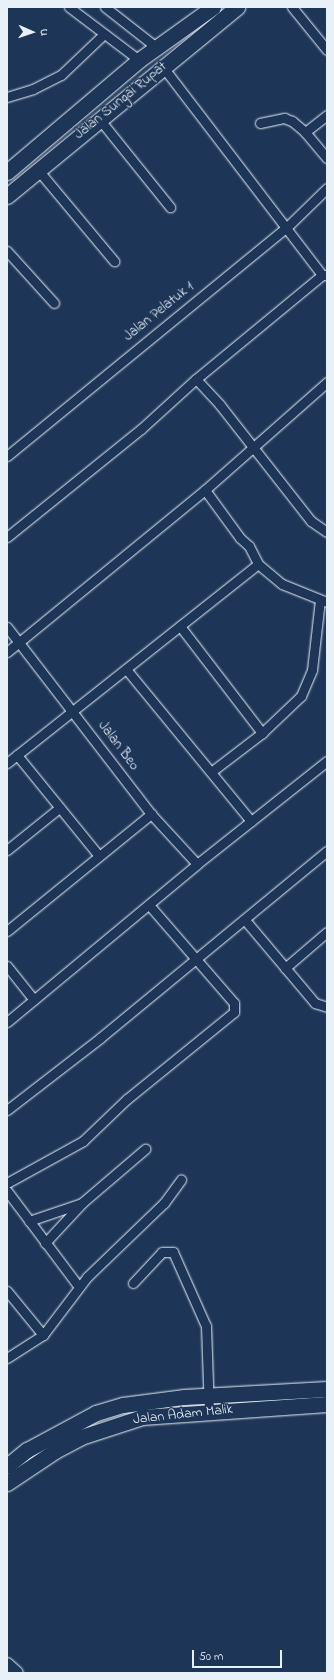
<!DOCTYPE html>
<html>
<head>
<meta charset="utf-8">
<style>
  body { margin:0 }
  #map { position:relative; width:334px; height:1680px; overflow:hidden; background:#1d3557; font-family:"Indie Flower",sans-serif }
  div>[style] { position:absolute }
  .roads { filter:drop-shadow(0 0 1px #e8f1f8) drop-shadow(0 0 1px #e8f1f8) }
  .minor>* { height:9px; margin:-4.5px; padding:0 4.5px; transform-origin:4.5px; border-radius:4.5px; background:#1d3557 }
  .tertiary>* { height:12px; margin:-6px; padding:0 6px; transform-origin:6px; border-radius:6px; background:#1d3557 }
  .primary>* { height:15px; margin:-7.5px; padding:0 7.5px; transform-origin:7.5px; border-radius:7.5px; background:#1d3557 }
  span { translate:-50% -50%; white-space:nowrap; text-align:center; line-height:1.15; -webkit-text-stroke:3px #1d3557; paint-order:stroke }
  .street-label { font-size:14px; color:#e8f1f8 }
  .frame { position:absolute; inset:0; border:8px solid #e8f1f8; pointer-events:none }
  .north { position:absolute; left:12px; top:12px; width:40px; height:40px; -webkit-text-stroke:3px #1d3557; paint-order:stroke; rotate:92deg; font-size:11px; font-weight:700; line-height:16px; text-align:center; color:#e8f1f8 }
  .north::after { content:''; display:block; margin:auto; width:14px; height:18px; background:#e8f1f8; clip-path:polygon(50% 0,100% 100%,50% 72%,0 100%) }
  .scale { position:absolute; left:192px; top:1650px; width:90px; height:18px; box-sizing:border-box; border:2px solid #e8f1f8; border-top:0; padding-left:5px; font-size:12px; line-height:14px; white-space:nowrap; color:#e8f1f8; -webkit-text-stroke:3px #1d3557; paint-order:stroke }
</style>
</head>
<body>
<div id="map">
  <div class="roads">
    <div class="minor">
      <i style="left:69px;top:7px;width:88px;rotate:37.1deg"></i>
      <i style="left:105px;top:7px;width:65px;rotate:38.1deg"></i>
      <i style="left:292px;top:7px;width:55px;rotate:50.9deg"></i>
      <i style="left:163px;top:67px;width:262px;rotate:52.6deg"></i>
      <i style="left:7px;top:97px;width:27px;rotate:-17deg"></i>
      <i style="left:33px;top:89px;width:31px;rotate:-27deg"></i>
      <i style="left:61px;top:75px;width:59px;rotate:-43.6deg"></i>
      <i style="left:327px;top:115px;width:28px;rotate:142deg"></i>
      <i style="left:305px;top:132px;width:34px;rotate:50deg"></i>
      <i style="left:100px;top:120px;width:112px;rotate:51.2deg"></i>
      <i style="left:260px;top:123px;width:25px;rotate:-12deg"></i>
      <i style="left:284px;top:118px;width:9px;rotate:21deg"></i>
      <i style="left:292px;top:121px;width:17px;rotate:40deg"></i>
      <i style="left:38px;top:170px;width:119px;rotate:50.1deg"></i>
      <i style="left:7px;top:251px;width:70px;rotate:47.9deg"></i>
      <i style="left:196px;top:379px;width:35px;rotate:47deg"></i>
      <i style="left:220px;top:405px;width:147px;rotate:51.9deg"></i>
      <i style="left:311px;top:521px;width:19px;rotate:35deg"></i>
      <i style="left:7px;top:456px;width:360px;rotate:-39.3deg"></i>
      <i style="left:286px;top:228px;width:57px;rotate:-44.3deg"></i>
      <i style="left:205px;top:490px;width:59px;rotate:53.9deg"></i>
      <i style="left:240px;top:538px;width:12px;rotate:42deg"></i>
      <i style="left:249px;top:546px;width:20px;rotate:63deg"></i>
      <i style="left:258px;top:564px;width:31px;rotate:40deg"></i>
      <i style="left:282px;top:584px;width:48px;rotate:21.8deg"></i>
      <i style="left:7px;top:537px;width:172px;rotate:-38.9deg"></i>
      <i style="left:141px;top:429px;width:74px;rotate:-42.3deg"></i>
      <i style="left:196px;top:379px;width:163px;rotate:-39.5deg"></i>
      <i style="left:322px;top:275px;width:5px"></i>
      <i style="left:180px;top:626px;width:135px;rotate:52.5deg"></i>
      <i style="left:7px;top:627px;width:236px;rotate:52.4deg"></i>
      <i style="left:151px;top:814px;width:68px;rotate:47.4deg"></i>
      <i style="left:7px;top:652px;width:256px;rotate:-39.3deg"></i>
      <i style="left:205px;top:490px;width:163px;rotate:-41.5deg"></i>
      <i style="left:126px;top:669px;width:197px;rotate:50.6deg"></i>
      <i style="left:17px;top:755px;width:130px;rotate:50.9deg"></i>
      <i style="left:7px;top:763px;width:320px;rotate:-38.4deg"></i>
      <i style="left:211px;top:772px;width:64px;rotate:-37.4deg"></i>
      <i style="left:262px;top:733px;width:54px;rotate:-43.5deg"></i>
      <i style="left:301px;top:696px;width:28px;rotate:-67deg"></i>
      <i style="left:312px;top:670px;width:70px;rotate:-83.5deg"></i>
      <i style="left:7px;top:850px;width:67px;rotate:-38.9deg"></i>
      <i style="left:245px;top:920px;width:109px;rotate:49.9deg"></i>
      <i style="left:315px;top:1003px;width:13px;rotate:18deg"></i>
      <i style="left:7px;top:931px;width:186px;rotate:-39.1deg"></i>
      <i style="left:7px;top:966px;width:43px;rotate:51.5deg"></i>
      <i style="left:285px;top:968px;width:55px;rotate:-40.6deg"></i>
      <i style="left:7px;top:1022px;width:247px;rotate:-39.7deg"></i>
      <i style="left:197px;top:864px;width:166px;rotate:-38.4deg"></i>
      <i style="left:7px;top:1110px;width:118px;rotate:-37.7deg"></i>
      <i style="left:100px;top:1038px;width:294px;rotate:-39.5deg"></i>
      <i style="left:7px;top:1183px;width:87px;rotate:-28.9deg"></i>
      <i style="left:83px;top:1141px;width:61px;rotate:-43.7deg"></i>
      <i style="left:127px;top:1099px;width:138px;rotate:-39.1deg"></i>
      <i style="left:234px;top:1012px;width:9px;rotate:-90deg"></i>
      <i style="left:234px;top:1003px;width:130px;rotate:-130.9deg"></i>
      <i style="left:7px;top:1191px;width:120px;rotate:53.1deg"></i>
      <i style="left:29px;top:1221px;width:56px;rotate:-18.8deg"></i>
      <i style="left:45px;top:1243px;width:56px;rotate:-47.2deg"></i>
      <i style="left:83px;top:1202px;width:82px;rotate:-40.5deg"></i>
      <i style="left:133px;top:1283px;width:42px;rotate:-46.9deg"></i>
      <i style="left:162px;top:1252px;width:11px"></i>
      <i style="left:173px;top:1252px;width:81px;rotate:66deg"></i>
      <i style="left:206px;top:1326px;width:85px;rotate:88deg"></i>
      <i style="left:7px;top:1291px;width:57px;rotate:50.7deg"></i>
      <i style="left:7px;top:1358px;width:43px;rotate:-32.6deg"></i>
      <i style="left:43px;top:1335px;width:73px;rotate:-52.8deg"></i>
      <i style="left:87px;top:1277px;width:107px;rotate:-43.9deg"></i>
      <i style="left:164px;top:1203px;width:29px;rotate:-54deg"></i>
    </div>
    <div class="tertiary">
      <i style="left:7px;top:1664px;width:13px;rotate:42deg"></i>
    </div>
    <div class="primary">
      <i style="left:7px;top:172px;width:173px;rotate:-40.3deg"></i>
      <i style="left:139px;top:60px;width:91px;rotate:-35.6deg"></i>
      <i style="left:7px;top:196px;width:298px;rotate:-39.4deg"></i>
      <i style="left:7px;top:1466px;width:26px;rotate:-39deg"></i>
      <i style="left:27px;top:1450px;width:78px;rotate:-28.2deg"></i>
      <i style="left:96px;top:1413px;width:28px;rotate:-17deg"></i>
      <i style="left:123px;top:1405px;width:62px;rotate:-7.5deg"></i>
      <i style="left:184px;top:1397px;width:143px;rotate:-3.2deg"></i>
      <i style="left:7px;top:1483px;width:58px;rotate:-33.7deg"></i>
      <i style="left:55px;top:1451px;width:30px;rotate:-28deg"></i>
      <i style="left:81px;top:1437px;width:64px;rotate:-18.2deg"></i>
      <i style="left:142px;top:1417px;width:185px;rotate:-4deg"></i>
    </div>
  </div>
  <div class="street-label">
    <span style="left:121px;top:101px;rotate:-39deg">Jalan Sungai Rupat</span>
    <span style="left:159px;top:312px;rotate:-39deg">Jalan Pelatuk 1</span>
    <span style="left:118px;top:746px;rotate:53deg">Jalan Beo</span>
    <span style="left:183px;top:1415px;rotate:-6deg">Jalan Adam Malik</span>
  </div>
  <div class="frame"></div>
  <div class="north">U</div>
  <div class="scale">50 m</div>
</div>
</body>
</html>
